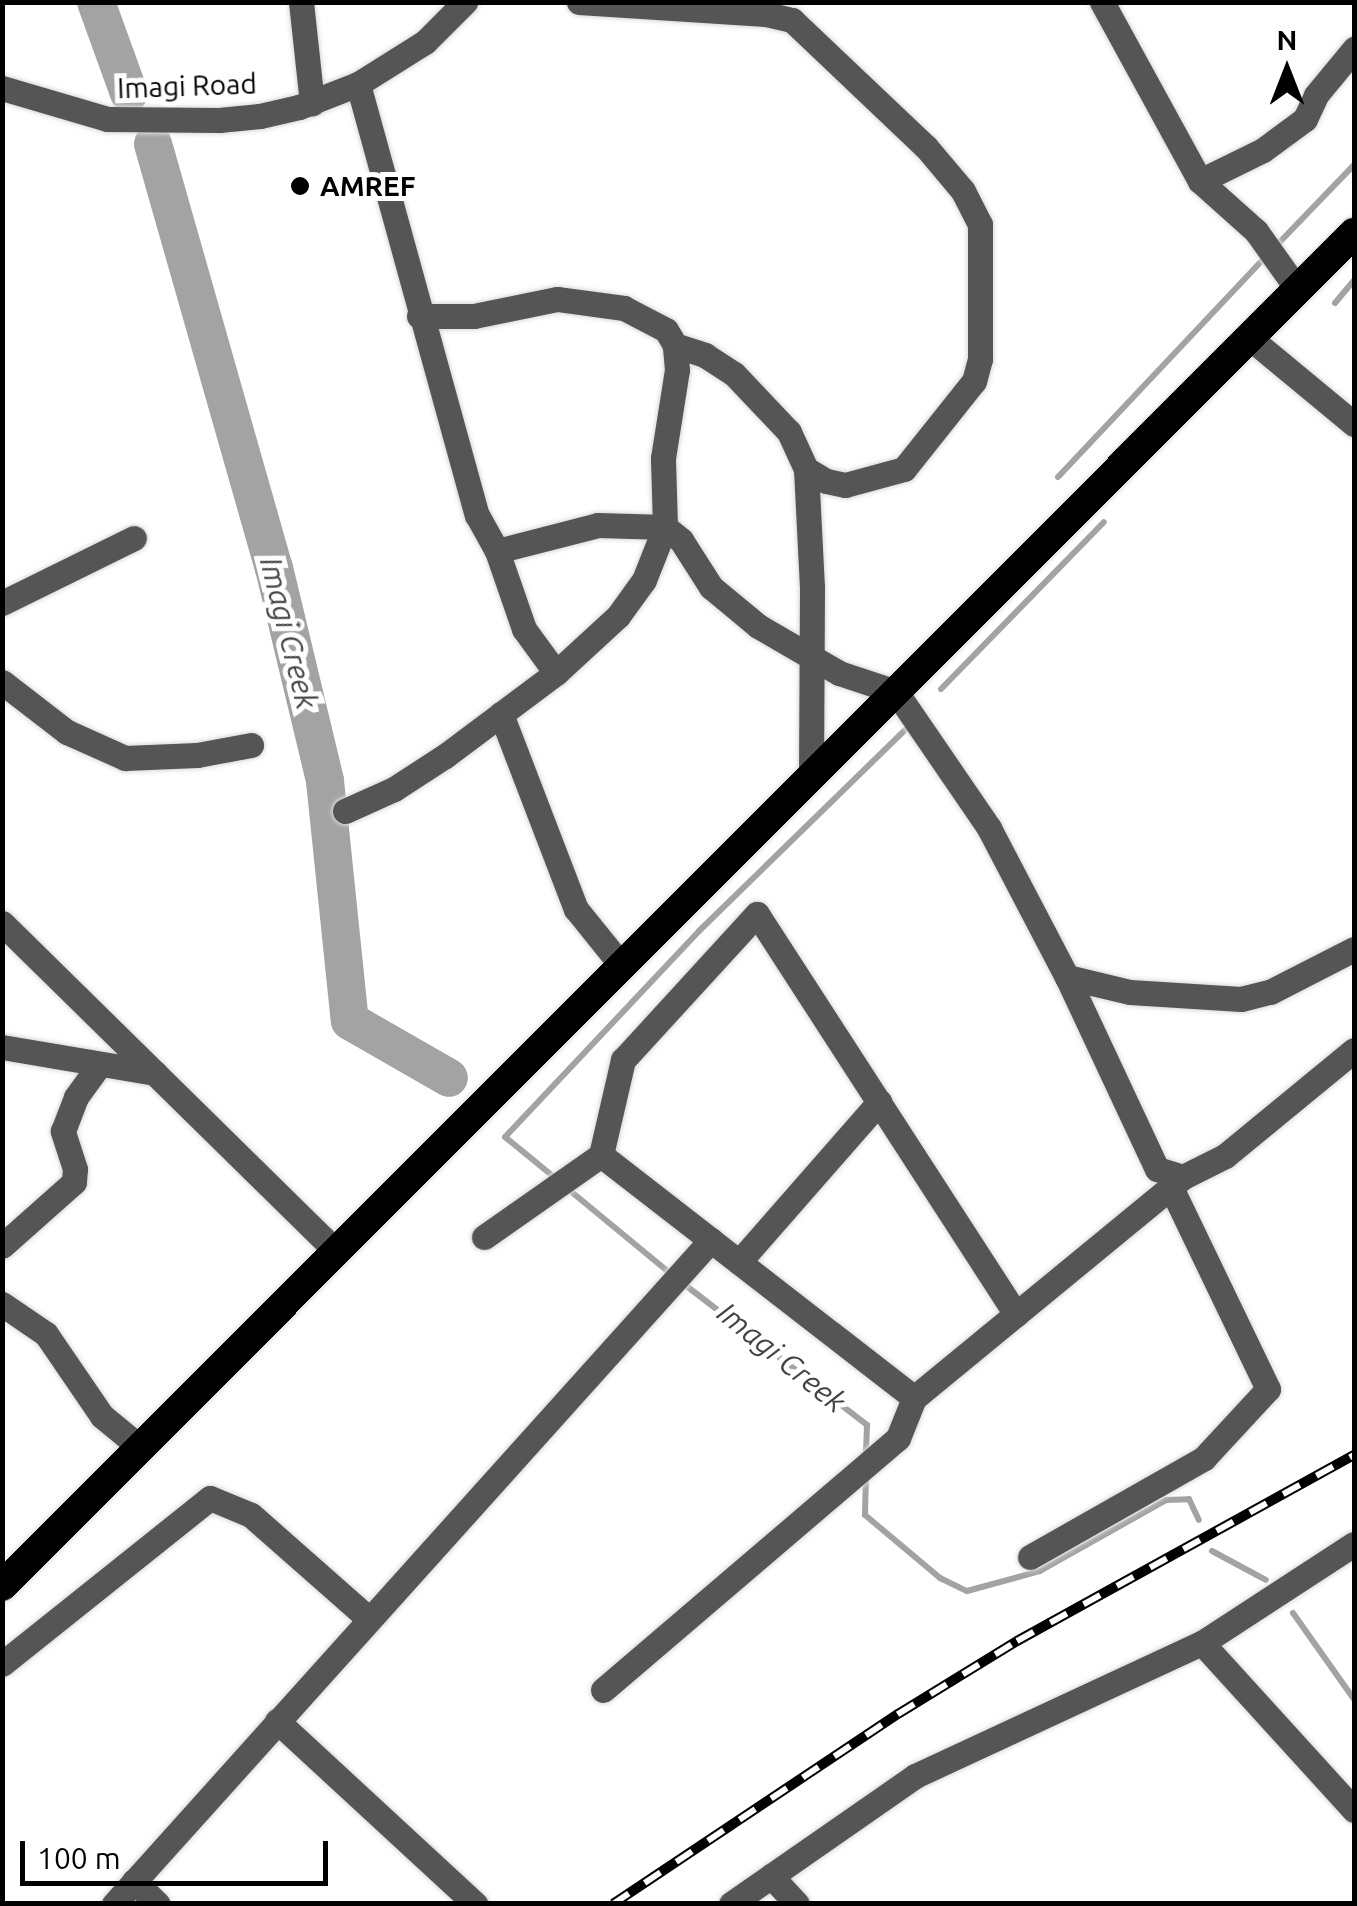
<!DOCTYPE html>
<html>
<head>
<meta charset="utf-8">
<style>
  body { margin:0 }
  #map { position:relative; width:1357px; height:1906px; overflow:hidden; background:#fff; font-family:Ubuntu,sans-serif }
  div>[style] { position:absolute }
  .stream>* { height:6px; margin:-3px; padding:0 3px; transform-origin:3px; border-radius:3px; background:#a3a3a3 }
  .river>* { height:38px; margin:-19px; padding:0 19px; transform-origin:19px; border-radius:19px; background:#a3a3a3 }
  .roads { filter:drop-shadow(0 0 2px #dbdbdb) drop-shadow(0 0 2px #dbdbdb) }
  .minor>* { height:25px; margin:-12.5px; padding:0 12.5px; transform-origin:12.5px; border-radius:12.5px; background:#555 }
  .highway>* { height:30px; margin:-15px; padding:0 15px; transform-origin:15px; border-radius:15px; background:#000 }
  .rail>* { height:10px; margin-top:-5px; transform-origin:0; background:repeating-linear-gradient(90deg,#fff 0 19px,#000 0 38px); box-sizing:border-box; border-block:2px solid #000 }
  .dots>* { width:28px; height:28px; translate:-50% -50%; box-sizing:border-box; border:5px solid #fff; border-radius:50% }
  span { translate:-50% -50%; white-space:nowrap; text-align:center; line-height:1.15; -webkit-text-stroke:10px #fff; paint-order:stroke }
  .street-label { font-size:28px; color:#000 }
  .poi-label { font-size:28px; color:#000; font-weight:700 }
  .left { translate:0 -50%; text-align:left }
  .water-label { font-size:30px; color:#444; font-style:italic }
  .frame { position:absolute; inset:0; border:5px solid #000; pointer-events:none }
  .north { position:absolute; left:1237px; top:20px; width:100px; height:100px; -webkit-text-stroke:8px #fff; paint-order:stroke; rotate:0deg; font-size:28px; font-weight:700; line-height:40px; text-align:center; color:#000 }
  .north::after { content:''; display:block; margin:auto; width:35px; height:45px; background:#000; clip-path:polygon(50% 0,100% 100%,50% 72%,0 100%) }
  .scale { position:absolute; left:20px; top:1841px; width:308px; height:45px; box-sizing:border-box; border:5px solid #000; border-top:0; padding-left:12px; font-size:30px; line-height:35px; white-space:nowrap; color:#000; -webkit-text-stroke:8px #fff; paint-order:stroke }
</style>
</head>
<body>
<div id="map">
  <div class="stream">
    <i style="left:1275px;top:247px;width:114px;rotate:-46.1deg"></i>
    <i style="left:1335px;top:303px;width:30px;rotate:-50deg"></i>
    <i style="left:1058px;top:477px;width:303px;rotate:-46.7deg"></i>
    <i style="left:941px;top:689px;width:233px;rotate:-45.7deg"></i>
    <i style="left:554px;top:1177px;width:63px;rotate:-140.8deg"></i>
    <i style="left:505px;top:1137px;width:283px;rotate:-46.7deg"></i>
    <i style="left:699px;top:931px;width:288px;rotate:-44.3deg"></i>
    <i style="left:568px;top:1189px;width:132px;rotate:39.5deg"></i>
    <i style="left:680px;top:1281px;width:236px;rotate:37.6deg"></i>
    <i style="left:867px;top:1425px;width:31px;rotate:92deg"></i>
    <i style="left:866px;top:1474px;width:41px;rotate:91.4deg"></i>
    <i style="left:865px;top:1515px;width:98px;rotate:40deg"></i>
    <i style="left:940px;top:1578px;width:30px;rotate:26deg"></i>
    <i style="left:967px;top:1591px;width:76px;rotate:-15.3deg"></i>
    <i style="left:1040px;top:1571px;width:145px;rotate:-29.4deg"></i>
    <i style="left:1166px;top:1500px;width:23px;rotate:-2deg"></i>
    <i style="left:1189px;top:1499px;width:23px;rotate:65deg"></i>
    <i style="left:1212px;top:1551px;width:61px;rotate:28.2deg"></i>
    <i style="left:1293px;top:1613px;width:105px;rotate:54.7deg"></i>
  </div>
  <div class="river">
    <i style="left:96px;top:2px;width:97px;rotate:70.1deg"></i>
    <i style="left:153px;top:144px;width:441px;rotate:74.1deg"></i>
    <i style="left:274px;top:568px;width:219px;rotate:76.5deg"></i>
    <i style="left:325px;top:781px;width:241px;rotate:84.1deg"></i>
    <i style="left:350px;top:1021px;width:114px;rotate:29.9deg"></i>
  </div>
  <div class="roads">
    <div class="minor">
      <i style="left:301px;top:2px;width:102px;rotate:83.8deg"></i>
      <i style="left:579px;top:2px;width:187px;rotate:3.7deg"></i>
      <i style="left:766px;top:14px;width:27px;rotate:13deg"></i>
      <i style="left:792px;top:20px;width:185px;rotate:43.5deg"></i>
      <i style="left:926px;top:147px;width:57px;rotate:49.9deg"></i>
      <i style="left:963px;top:191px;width:37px;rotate:63deg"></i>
      <i style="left:980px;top:224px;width:135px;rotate:90deg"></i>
      <i style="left:980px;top:359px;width:23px;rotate:105deg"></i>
      <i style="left:974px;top:381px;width:112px;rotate:128.5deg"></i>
      <i style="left:904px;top:469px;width:61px;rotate:164.8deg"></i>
      <i style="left:845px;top:485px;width:19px;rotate:-168deg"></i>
      <i style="left:826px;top:481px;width:23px;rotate:-149deg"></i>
      <i style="left:806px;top:469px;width:41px;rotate:-114.7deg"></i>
      <i style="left:789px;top:432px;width:80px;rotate:-133.5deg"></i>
      <i style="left:734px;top:374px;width:35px;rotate:-147deg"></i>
      <i style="left:705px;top:355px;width:32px;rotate:-162deg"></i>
      <i style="left:1102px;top:2px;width:204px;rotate:61.3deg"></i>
      <i style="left:1200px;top:181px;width:75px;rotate:41.8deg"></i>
      <i style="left:1256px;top:231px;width:72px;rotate:54.6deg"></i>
      <i style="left:358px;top:84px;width:447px;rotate:74.6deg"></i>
      <i style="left:477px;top:515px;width:41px;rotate:60.9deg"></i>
      <i style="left:497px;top:551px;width:83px;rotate:70.9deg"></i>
      <i style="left:524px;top:629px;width:54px;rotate:54deg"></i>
      <i style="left:2px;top:88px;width:109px;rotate:16.4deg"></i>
      <i style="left:107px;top:119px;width:112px;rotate:0.5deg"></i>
      <i style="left:219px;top:120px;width:41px;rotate:-5.6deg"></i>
      <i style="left:260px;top:116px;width:40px;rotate:-13deg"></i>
      <i style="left:299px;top:107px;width:63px;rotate:-21.3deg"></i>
      <i style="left:358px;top:84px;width:79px;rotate:-32.1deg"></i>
      <i style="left:425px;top:42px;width:57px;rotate:-45deg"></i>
      <i style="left:1200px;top:181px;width:70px;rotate:-26.2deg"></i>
      <i style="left:1263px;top:150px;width:52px;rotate:-36.4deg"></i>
      <i style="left:1305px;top:119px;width:26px;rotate:-65deg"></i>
      <i style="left:1316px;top:95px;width:60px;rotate:-50.4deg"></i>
      <i style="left:1250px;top:338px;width:135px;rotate:39.6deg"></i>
      <i style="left:806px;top:469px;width:119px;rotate:87.1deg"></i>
      <i style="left:812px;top:588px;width:189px;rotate:90.3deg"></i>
      <i style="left:497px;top:551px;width:104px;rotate:-14.4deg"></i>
      <i style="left:598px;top:525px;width:67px;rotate:1.7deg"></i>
      <i style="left:665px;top:527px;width:21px;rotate:39deg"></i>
      <i style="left:681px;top:540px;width:56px;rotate:57.4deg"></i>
      <i style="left:711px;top:587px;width:61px;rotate:39.7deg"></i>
      <i style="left:758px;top:626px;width:94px;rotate:30.1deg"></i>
      <i style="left:839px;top:673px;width:60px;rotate:18.4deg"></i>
      <i style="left:896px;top:692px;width:165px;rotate:55.6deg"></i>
      <i style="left:989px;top:828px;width:168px;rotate:62.4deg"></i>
      <i style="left:1067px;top:977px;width:212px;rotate:64.9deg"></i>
      <i style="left:1157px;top:1169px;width:27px;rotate:17deg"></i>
      <i style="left:1183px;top:1177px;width:47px;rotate:-26.6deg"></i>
      <i style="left:1225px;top:1156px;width:167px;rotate:-39.4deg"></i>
      <i style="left:2px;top:603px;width:147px;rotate:-26.2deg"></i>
      <i style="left:2px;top:682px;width:82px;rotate:37.6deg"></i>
      <i style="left:67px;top:732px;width:64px;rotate:24.1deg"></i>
      <i style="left:125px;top:758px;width:72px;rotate:-2.4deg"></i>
      <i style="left:197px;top:755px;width:55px;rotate:-10.5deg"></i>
      <i style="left:501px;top:714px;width:209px;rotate:69deg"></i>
      <i style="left:576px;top:909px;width:73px;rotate:51.1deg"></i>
      <i style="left:345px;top:811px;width:54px;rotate:-24.2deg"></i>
      <i style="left:394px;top:789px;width:61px;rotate:-32.9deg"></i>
      <i style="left:445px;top:756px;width:139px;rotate:-36.8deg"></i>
      <i style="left:556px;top:673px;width:84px;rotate:-42.6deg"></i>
      <i style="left:618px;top:616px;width:44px;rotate:-54.2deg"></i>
      <i style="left:644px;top:580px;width:57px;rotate:-68.4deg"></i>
      <i style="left:665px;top:527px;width:69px;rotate:-91.7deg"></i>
      <i style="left:663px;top:458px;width:89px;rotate:-81deg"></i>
      <i style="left:677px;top:370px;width:25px;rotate:-95deg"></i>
      <i style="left:675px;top:345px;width:17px;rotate:-121deg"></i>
      <i style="left:666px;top:330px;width:47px;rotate:-152.4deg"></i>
      <i style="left:624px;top:308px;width:68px;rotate:-172.3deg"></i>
      <i style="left:557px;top:299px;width:85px;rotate:168.4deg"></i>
      <i style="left:474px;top:316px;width:55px;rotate:180deg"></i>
      <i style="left:2px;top:923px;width:470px;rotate:44.5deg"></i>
      <i style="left:1067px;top:977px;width:65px;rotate:13.4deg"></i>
      <i style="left:1130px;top:992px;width:111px;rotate:3.6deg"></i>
      <i style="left:1241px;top:999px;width:30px;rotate:-14deg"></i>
      <i style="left:1270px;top:992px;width:94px;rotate:-27.1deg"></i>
      <i style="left:2px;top:1047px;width:155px;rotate:9.6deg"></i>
      <i style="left:601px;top:1155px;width:396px;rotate:37.8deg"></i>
      <i style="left:484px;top:1237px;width:143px;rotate:-35deg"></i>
      <i style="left:601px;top:1155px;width:98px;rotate:-77deg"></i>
      <i style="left:623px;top:1060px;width:198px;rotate:-47.5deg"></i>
      <i style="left:757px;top:914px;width:477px;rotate:57.1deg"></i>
      <i style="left:2px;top:1246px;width:96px;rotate:-41.6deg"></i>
      <i style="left:74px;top:1182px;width:13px;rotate:-86deg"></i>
      <i style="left:75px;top:1169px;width:40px;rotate:-108deg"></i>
      <i style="left:63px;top:1131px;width:36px;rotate:-69deg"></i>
      <i style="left:76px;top:1097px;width:39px;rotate:-54deg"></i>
      <i style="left:739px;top:1262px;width:213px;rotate:-48.8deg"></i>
      <i style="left:2px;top:1304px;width:53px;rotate:34.3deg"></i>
      <i style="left:46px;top:1334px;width:99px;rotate:55.7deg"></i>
      <i style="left:102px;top:1416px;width:50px;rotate:39.4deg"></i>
      <i style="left:1030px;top:1557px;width:200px;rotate:-29.6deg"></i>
      <i style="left:1204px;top:1458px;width:94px;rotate:-47.2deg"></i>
      <i style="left:1268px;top:1389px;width:224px;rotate:-115.7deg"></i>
      <i style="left:1202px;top:1643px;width:226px;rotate:47.7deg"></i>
      <i style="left:2px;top:1664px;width:266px;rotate:-38.6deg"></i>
      <i style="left:210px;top:1498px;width:44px;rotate:22.5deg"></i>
      <i style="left:251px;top:1515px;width:156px;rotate:41.4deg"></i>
      <i style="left:603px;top:1690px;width:388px;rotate:-40.5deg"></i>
      <i style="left:898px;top:1438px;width:43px;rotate:-68.2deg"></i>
      <i style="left:914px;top:1398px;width:348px;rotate:-39.4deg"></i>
      <i style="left:277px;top:1721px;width:270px;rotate:42.7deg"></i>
      <i style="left:771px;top:1876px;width:38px;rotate:47deg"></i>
      <i style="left:134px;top:1881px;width:33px;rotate:44deg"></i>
      <i style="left:114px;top:1904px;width:893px;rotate:-48.04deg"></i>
      <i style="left:731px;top:1904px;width:224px;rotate:-34.8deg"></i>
      <i style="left:915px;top:1776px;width:316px;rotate:-24.9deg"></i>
      <i style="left:1202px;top:1643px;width:181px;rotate:-33.1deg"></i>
    </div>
    <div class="highway">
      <i style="left:2px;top:1586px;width:1913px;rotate:-45.02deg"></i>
    </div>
  </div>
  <div class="rail">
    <i style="left:613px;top:1904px;width:343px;rotate:-33.7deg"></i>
    <i style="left:898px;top:1714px;width:140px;rotate:-31.5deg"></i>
    <i style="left:1017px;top:1641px;width:385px;rotate:-28.9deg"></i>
  </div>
  <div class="dots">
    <i style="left:300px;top:186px;background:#000"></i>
  </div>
  <div class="street-label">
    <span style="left:187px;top:86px;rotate:-2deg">Imagi Road</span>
  </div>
  <div class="poi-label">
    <span class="left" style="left:320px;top:186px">AMREF</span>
  </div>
  <div class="water-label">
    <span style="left:289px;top:633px;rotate:76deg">Imagi Creek</span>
    <span style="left:782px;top:1357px;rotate:39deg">Imagi Creek</span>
  </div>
  <div class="frame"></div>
  <div class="north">N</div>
  <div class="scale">100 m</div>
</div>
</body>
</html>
